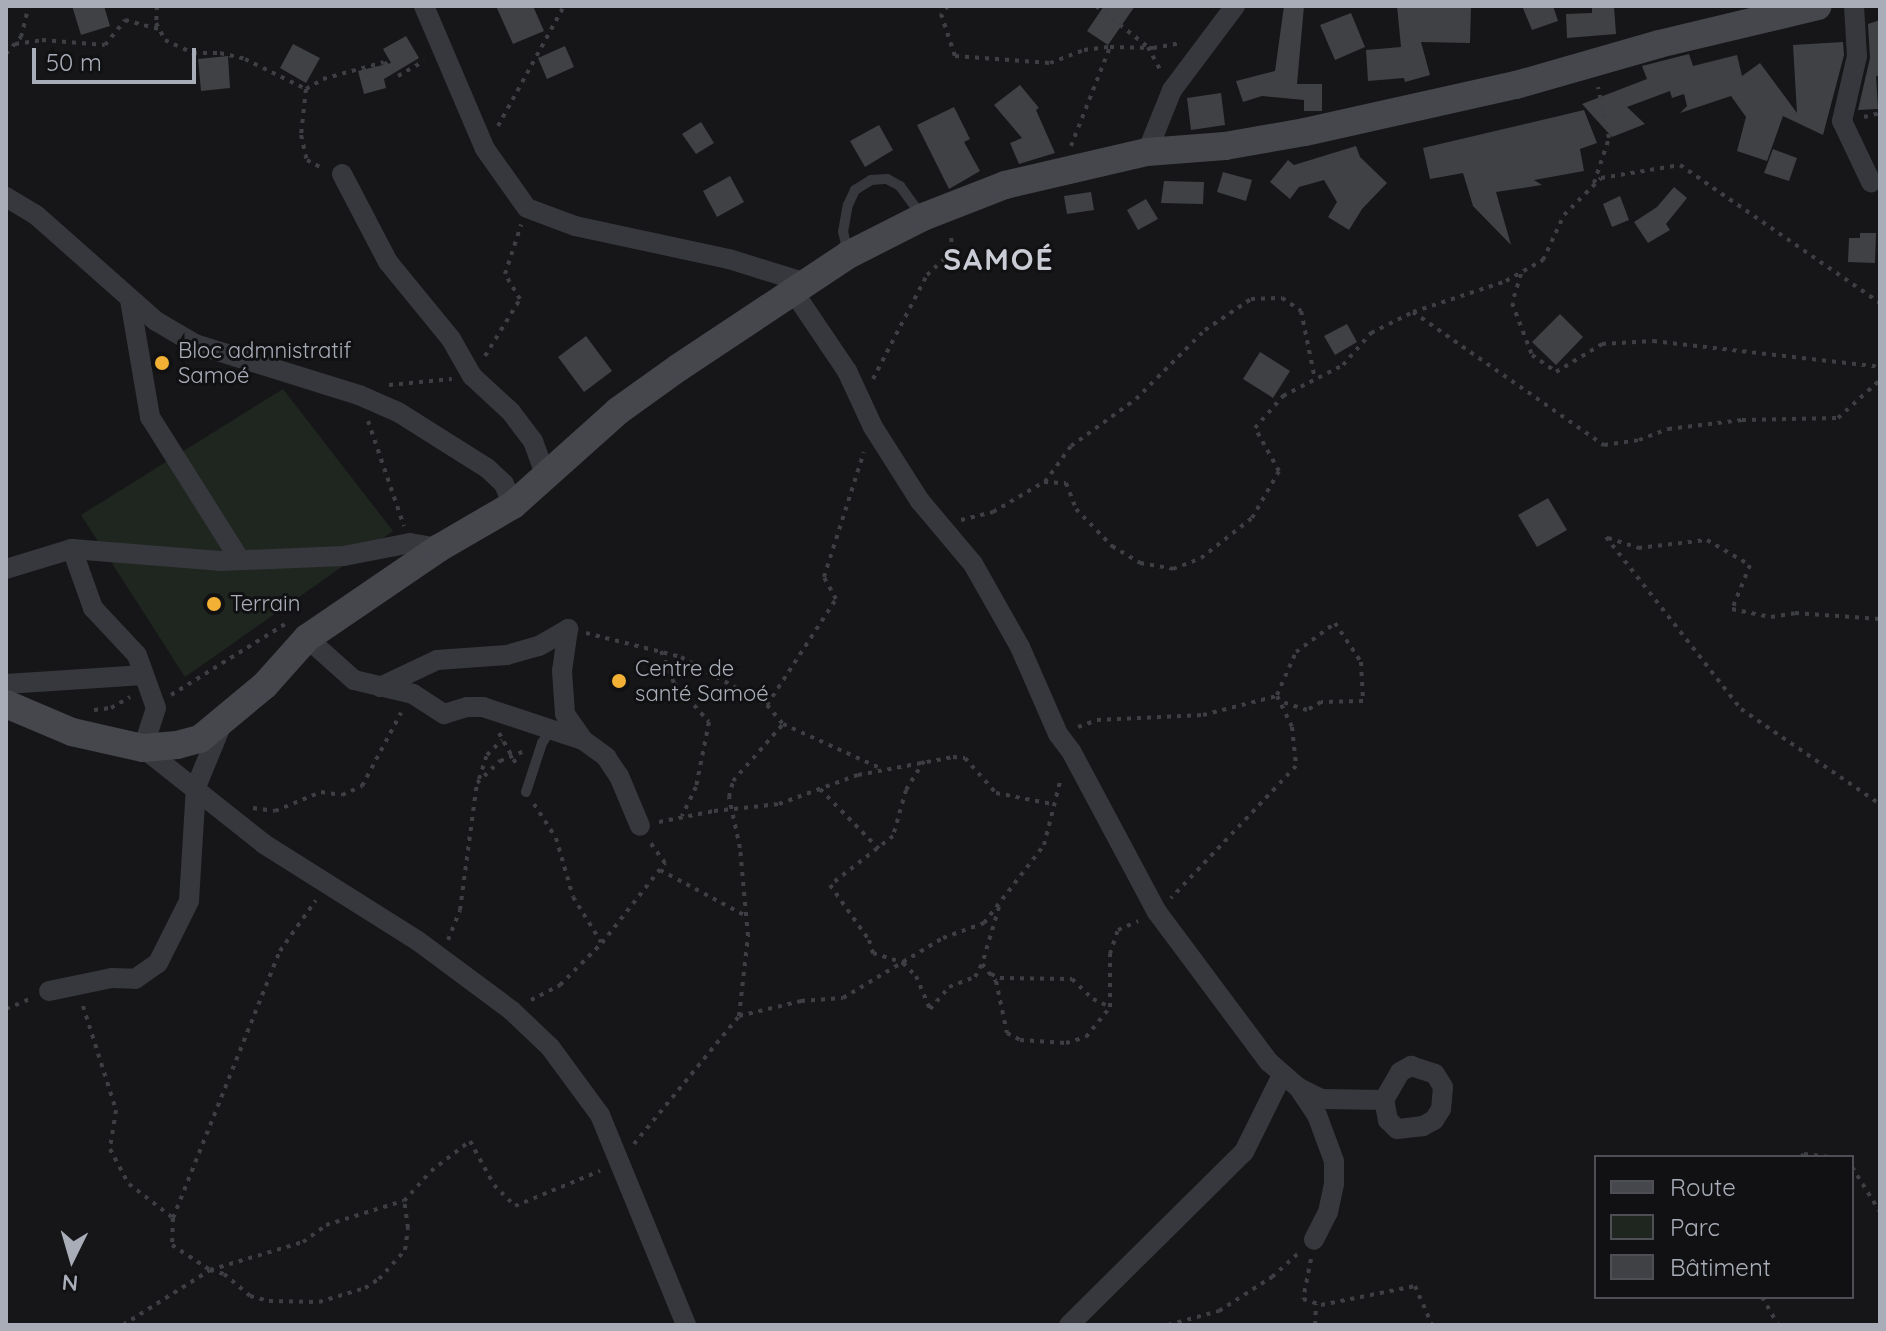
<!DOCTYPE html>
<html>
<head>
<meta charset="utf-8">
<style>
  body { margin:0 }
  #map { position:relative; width:1886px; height:1331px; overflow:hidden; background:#161618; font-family:Quicksand,sans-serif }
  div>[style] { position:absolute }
  .green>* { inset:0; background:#1e261f }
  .building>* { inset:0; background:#404145 }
  .path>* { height:4px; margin-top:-2px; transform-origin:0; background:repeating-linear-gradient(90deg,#3d3f44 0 4px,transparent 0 10px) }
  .lane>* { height:10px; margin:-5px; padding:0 5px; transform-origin:5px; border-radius:5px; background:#37383d }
  .street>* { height:20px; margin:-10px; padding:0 10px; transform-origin:10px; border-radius:10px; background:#37383d }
  .secondary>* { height:28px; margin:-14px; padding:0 14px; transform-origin:14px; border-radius:14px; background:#45474d }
  .dots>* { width:22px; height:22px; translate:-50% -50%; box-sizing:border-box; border:4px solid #111113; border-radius:50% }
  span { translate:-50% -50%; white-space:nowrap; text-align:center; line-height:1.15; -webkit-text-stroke:6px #111113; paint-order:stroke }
  .poi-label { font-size:22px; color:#a8adb8 }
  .left { translate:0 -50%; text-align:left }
  .district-label { font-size:30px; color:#c9ccd4; font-weight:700; letter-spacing:2px }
  .frame { position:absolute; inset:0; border:8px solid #a8adb8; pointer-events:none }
  .legend { position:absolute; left:1594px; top:1155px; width:260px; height:144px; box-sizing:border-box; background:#111113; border:2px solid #4d4f55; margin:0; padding:10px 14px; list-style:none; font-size:24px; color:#a8adb8 }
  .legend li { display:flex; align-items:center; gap:16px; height:40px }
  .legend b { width:40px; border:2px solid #4d4f55 }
  .north { position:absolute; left:32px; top:1219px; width:80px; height:80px; -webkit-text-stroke:6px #111113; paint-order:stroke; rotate:185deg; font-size:22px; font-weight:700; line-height:32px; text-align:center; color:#a8adb8 }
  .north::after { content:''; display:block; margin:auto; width:28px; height:36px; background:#a8adb8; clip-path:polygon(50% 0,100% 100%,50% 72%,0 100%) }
  .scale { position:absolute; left:32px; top:48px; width:164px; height:36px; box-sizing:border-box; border:4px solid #a8adb8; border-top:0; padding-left:10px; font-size:24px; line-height:28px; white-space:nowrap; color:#a8adb8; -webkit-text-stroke:6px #111113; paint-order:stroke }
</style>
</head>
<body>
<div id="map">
  <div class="green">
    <i style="clip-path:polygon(283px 389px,393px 531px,185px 677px,81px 515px)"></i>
  </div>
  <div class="building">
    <i style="clip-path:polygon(72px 6px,104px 6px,110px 26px,81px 35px)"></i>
    <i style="clip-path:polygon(496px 6px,533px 6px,544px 31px,513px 44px)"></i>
    <i style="clip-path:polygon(1104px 6px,1135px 6px,1108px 45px,1087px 31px)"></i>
    <i style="clip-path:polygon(1284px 6px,1304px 6px,1297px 84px,1322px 84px,1322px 111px,1304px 111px,1304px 100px,1262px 96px,1243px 102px,1236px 81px,1275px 71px)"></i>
    <i style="clip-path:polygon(1397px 6px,1471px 6px,1470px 43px,1421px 42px,1430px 75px,1405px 82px,1404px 78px,1368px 81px,1366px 50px,1401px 47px)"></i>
    <i style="clip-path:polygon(1522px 6px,1553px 6px,1558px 21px,1532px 30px)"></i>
    <i style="clip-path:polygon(1614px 6px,1616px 34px,1567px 38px,1566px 14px,1592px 13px,1592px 7px)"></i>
    <i style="clip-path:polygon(1351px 13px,1365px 47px,1335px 60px,1320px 25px)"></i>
    <i style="clip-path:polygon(1880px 20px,1880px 76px,1876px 76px,1878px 109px,1858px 110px,1870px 58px,1868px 24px)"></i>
    <i style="clip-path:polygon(406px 36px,419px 58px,384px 79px,386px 88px,364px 94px,358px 71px,391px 63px,383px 49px)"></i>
    <i style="clip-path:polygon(1843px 42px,1844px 55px,1823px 135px,1783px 116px,1767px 161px,1737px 151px,1746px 117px,1731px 96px,1680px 113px,1687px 106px,1684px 94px,1672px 98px,1670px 91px,1627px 107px,1645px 124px,1612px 137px,1582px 104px,1647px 79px,1642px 66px,1689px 54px,1693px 66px,1737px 55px,1742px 76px,1760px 63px,1797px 113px,1793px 45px)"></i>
    <i style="clip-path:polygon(293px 44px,320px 58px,306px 83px,280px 68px)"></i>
    <i style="clip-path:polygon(565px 46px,574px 67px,547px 79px,538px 58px)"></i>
    <i style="clip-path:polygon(228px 56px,230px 88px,201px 91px,198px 59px)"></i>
    <i style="clip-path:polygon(1020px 85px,1039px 108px,1036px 110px,1055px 153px,1019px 164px,1010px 143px,1022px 138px,994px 105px)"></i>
    <i style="clip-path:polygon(1221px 93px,1225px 125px,1191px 130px,1187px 98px)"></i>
    <i style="clip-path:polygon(954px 107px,970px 139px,964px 142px,980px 171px,949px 189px,917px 125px)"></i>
    <i style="clip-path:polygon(1584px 110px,1597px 143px,1580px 149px,1584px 171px,1534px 180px,1542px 185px,1496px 192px,1511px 245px,1473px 206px,1463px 173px,1430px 179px,1423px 148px)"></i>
    <i style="clip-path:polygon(701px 122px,714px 143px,696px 154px,682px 134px)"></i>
    <i style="clip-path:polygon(879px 125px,893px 150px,865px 167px,850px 141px)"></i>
    <i style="clip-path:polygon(1356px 146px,1360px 157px,1387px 183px,1362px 209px,1349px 230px,1328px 217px,1337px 202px,1324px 180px,1299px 187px,1290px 199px,1270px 182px,1288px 160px,1294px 165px)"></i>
    <i style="clip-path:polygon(1773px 149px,1797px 158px,1789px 181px,1764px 173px)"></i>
    <i style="clip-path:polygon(1223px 172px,1252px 180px,1246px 201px,1217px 192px)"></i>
    <i style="clip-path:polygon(730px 176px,744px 202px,717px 217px,703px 191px)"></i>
    <i style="clip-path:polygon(1164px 181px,1204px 182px,1203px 204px,1161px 203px)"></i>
    <i style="clip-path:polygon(1674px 187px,1687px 198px,1666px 224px,1670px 230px,1648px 243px,1634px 222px,1657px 207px)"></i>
    <i style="clip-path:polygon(1091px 192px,1094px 210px,1067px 214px,1064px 196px)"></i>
    <i style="clip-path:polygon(1620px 196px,1629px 220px,1612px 227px,1603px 204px)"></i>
    <i style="clip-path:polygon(1146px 199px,1158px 219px,1138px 230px,1127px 210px)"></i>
    <i style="clip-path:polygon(1860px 233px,1876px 233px,1875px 263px,1848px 262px,1849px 238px,1860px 238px)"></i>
    <i style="clip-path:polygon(1560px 314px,1583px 337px,1556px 365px,1532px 342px)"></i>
    <i style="clip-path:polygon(1347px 324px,1357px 342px,1335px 355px,1324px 336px)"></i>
    <i style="clip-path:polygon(586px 336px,612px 371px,584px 392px,558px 357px)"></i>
    <i style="clip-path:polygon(1260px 352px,1290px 371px,1273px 398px,1243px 379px)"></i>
    <i style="clip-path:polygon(1548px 498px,1567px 530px,1537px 547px,1518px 515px)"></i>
  </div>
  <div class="path">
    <i style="left:157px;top:6px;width:17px;rotate:93deg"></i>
    <i style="left:156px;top:23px;width:19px;rotate:62deg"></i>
    <i style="left:165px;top:40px;width:31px;rotate:25deg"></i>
    <i style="left:193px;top:53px;width:27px"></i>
    <i style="left:220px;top:53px;width:26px;rotate:13deg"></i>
    <i style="left:245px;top:59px;width:68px;rotate:26.2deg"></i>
    <i style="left:306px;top:89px;width:20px;rotate:-30deg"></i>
    <i style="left:323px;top:79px;width:63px;rotate:-15.6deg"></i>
    <i style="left:384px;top:62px;width:20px;rotate:45deg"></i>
    <i style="left:398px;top:76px;width:30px;rotate:-30deg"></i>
    <i style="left:948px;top:6px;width:11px;rotate:131deg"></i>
    <i style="left:941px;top:14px;width:44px;rotate:71.6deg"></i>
    <i style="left:955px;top:56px;width:95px;rotate:4.2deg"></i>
    <i style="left:1050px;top:63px;width:36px;rotate:-21deg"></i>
    <i style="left:1084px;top:50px;width:26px;rotate:-7deg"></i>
    <i style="left:1096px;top:6px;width:66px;rotate:38.3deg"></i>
    <i style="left:1148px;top:47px;width:27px;rotate:62deg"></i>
    <i style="left:15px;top:44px;width:27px;rotate:-8deg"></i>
    <i style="left:42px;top:40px;width:63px;rotate:4.5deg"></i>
    <i style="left:105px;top:45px;width:32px;rotate:-51deg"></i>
    <i style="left:125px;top:20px;width:35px;rotate:15deg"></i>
    <i style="left:6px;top:54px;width:23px;rotate:-49deg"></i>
    <i style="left:21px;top:37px;width:32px;rotate:-76deg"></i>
    <i style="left:306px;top:89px;width:46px;rotate:96.2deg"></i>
    <i style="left:301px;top:135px;width:26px;rotate:77deg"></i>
    <i style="left:307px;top:160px;width:19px;rotate:28deg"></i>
    <i style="left:1864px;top:117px;width:16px;rotate:-14deg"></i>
    <i style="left:498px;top:126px;width:137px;rotate:-61.2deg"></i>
    <i style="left:1071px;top:146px;width:106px;rotate:-68.5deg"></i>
    <i style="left:1110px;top:47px;width:43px;rotate:1.3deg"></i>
    <i style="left:1153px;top:48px;width:29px;rotate:-10deg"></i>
    <i style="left:1594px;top:183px;width:47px;rotate:-71.6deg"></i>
    <i style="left:1609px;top:138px;width:52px;rotate:-102.2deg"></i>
    <i style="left:1521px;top:274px;width:30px;rotate:107deg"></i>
    <i style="left:1512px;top:303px;width:56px;rotate:69deg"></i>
    <i style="left:1532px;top:355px;width:29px;rotate:35deg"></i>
    <i style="left:1556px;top:372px;width:54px;rotate:-31.3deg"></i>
    <i style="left:1602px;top:344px;width:51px;rotate:-3.4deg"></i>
    <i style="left:1653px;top:341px;width:228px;rotate:6.5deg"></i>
    <i style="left:1413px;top:312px;width:233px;rotate:34.9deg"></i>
    <i style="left:1604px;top:445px;width:35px;rotate:-8deg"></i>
    <i style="left:1639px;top:440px;width:31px;rotate:-21deg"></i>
    <i style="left:1668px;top:429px;width:75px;rotate:-6.9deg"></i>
    <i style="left:1742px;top:420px;width:96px;rotate:-1.2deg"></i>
    <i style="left:1838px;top:418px;width:57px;rotate:-42.1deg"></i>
    <i style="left:485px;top:356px;width:67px;rotate:-58.4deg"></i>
    <i style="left:520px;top:299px;width:29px;rotate:-121deg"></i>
    <i style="left:505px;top:274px;width:52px;rotate:-71.9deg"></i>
    <i style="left:873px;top:379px;width:117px;rotate:-62.6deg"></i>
    <i style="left:927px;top:275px;width:34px;rotate:-43deg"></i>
    <i style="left:952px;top:252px;width:20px;rotate:-93deg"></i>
    <i style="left:389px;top:385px;width:63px;rotate:-5.4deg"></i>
    <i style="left:368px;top:421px;width:111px;rotate:71.1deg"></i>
    <i style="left:1045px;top:482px;width:44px;rotate:-54.2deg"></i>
    <i style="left:1071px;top:446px;width:80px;rotate:-35.9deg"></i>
    <i style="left:1136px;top:399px;width:98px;rotate:-45deg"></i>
    <i style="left:1205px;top:330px;width:55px;rotate:-34deg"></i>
    <i style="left:1251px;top:299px;width:31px;rotate:-2deg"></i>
    <i style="left:1282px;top:298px;width:23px;rotate:34deg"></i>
    <i style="left:1301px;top:311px;width:69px;rotate:78.4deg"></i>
    <i style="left:961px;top:520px;width:33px;rotate:-14deg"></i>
    <i style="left:993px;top:512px;width:59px;rotate:-30.5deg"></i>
    <i style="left:1044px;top:482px;width:22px;rotate:3deg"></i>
    <i style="left:1066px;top:483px;width:28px;rotate:69deg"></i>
    <i style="left:1076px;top:509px;width:52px;rotate:45.8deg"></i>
    <i style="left:1112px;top:546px;width:33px;rotate:31deg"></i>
    <i style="left:1140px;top:563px;width:34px;rotate:10deg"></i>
    <i style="left:1173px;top:569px;width:30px;rotate:-21deg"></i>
    <i style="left:1201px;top:558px;width:65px;rotate:-38.1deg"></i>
    <i style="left:1252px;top:518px;width:54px;rotate:-60.1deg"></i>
    <i style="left:1279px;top:471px;width:49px;rotate:-119.2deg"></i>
    <i style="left:1255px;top:428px;width:43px;rotate:-48.8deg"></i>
    <i style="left:1283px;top:396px;width:68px;rotate:-27.3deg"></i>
    <i style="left:1343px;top:365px;width:43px;rotate:-48.8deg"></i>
    <i style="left:1371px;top:333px;width:47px;rotate:-26.6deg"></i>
    <i style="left:1413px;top:312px;width:98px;rotate:-18.4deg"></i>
    <i style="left:1506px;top:281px;width:43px;rotate:-29.6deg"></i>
    <i style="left:1543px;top:260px;width:50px;rotate:-65deg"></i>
    <i style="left:1564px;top:215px;width:52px;rotate:-45deg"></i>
    <i style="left:1601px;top:178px;width:80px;rotate:-9.3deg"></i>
    <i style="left:1680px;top:165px;width:243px;rotate:34.6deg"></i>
    <i style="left:1606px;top:537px;width:219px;rotate:51.9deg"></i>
    <i style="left:1741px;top:709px;width:168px;rotate:34.4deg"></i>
    <i style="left:1608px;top:538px;width:32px;rotate:18deg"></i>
    <i style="left:1638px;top:548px;width:69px;rotate:-6.6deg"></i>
    <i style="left:1707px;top:540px;width:50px;rotate:30.2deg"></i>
    <i style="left:1750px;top:565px;width:48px;rotate:112.2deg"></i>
    <i style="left:1732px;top:609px;width:40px;rotate:12deg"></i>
    <i style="left:1771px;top:617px;width:24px;rotate:-9deg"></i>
    <i style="left:1795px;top:613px;width:85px;rotate:4deg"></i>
    <i style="left:586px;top:633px;width:98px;rotate:14.2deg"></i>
    <i style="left:681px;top:657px;width:98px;rotate:29.2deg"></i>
    <i style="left:767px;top:705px;width:25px;rotate:50deg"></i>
    <i style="left:783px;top:724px;width:107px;rotate:24.4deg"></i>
    <i style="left:661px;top:651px;width:35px;rotate:68deg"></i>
    <i style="left:674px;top:683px;width:52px;rotate:48.1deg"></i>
    <i style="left:709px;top:722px;width:66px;rotate:101.3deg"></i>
    <i style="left:696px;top:787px;width:32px;rotate:116deg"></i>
    <i style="left:171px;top:695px;width:134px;rotate:-31.9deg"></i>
    <i style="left:1277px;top:695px;width:47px;rotate:-66.2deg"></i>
    <i style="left:1296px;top:652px;width:49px;rotate:-36.6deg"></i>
    <i style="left:1335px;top:623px;width:47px;rotate:56.3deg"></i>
    <i style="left:1361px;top:662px;width:39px;rotate:87deg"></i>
    <i style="left:1363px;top:701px;width:42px;rotate:178.6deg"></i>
    <i style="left:1321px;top:702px;width:16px;rotate:150deg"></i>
    <i style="left:1307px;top:710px;width:29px;rotate:-162deg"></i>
    <i style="left:767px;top:705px;width:126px;rotate:-56.9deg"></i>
    <i style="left:836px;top:599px;width:25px;rotate:-119deg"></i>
    <i style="left:824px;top:577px;width:131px;rotate:-72.3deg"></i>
    <i style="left:94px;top:710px;width:17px;rotate:-7deg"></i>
    <i style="left:111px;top:708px;width:22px;rotate:-30deg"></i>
    <i style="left:1078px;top:727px;width:20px;rotate:-20deg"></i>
    <i style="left:1097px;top:720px;width:106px;rotate:-2.7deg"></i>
    <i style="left:1203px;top:715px;width:76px;rotate:-14.4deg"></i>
    <i style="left:1277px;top:696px;width:34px;rotate:64deg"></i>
    <i style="left:1292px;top:727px;width:39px;rotate:84deg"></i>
    <i style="left:1296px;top:766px;width:182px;rotate:133.4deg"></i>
    <i style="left:499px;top:733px;width:39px;rotate:61deg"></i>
    <i style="left:924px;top:761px;width:34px;rotate:122deg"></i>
    <i style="left:906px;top:790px;width:48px;rotate:105.8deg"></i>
    <i style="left:893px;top:836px;width:80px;rotate:142.1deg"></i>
    <i style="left:830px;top:885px;width:67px;rotate:54.7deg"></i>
    <i style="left:869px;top:940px;width:14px;rotate:73deg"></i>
    <i style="left:873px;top:953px;width:32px;rotate:18deg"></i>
    <i style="left:903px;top:963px;width:18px;rotate:45deg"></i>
    <i style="left:916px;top:976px;width:36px;rotate:67deg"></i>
    <i style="left:930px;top:1009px;width:29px;rotate:-49deg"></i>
    <i style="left:949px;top:987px;width:28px;rotate:-21deg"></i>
    <i style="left:975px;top:977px;width:15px;rotate:-62deg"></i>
    <i style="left:479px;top:779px;width:25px;rotate:-72deg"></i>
    <i style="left:487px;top:755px;width:21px;rotate:-45deg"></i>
    <i style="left:820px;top:789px;width:84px;rotate:45.5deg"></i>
    <i style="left:534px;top:804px;width:40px;rotate:57.1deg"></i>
    <i style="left:556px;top:838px;width:61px;rotate:73.9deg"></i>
    <i style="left:573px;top:897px;width:53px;rotate:58.1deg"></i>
    <i style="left:253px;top:808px;width:22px;rotate:8deg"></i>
    <i style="left:275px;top:811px;width:50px;rotate:-22.4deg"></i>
    <i style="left:321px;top:792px;width:21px;rotate:8deg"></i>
    <i style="left:342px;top:795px;width:22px;rotate:-24deg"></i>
    <i style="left:362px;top:786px;width:83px;rotate:-61.9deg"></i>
    <i style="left:659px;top:822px;width:56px;rotate:-11.3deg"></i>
    <i style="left:714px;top:811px;width:65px;rotate:-6.1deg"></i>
    <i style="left:779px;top:804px;width:84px;rotate:-20.2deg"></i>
    <i style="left:858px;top:775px;width:97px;rotate:-10.7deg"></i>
    <i style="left:953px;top:757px;width:12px;rotate:5deg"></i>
    <i style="left:965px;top:758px;width:47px;rotate:48.5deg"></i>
    <i style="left:996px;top:793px;width:57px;rotate:11.1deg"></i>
    <i style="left:660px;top:870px;width:98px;rotate:28.1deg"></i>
    <i style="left:999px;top:907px;width:59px;rotate:106.6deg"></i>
    <i style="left:982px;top:964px;width:22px;rotate:51deg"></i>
    <i style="left:996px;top:981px;width:53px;rotate:78.1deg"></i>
    <i style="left:1007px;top:1033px;width:15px;rotate:28deg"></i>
    <i style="left:1020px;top:1040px;width:46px;rotate:3.7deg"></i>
    <i style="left:1066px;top:1043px;width:21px;rotate:-17deg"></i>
    <i style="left:1086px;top:1037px;width:38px;rotate:-51deg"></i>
    <i style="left:448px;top:940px;width:32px;rotate:-68deg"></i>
    <i style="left:460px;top:910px;width:128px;rotate:-82.4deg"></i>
    <i style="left:477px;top:783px;width:32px;rotate:-44deg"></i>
    <i style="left:500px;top:761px;width:27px;rotate:-22deg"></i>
    <i style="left:991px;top:974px;width:10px;rotate:24deg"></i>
    <i style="left:1000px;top:978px;width:72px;rotate:0.8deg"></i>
    <i style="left:1072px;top:979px;width:29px;rotate:44deg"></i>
    <i style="left:1093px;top:999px;width:19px;rotate:25deg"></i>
    <i style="left:1110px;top:1007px;width:53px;rotate:-90deg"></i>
    <i style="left:1110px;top:954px;width:25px;rotate:-72deg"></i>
    <i style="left:1118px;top:930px;width:22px;rotate:-24deg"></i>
    <i style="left:531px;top:1000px;width:33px;rotate:-27deg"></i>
    <i style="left:560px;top:985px;width:59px;rotate:-45deg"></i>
    <i style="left:602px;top:943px;width:102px;rotate:-51.8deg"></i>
    <i style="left:665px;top:863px;width:26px;rotate:-126deg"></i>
    <i style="left:83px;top:1006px;width:109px;rotate:72.4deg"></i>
    <i style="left:116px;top:1110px;width:39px;rotate:99deg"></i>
    <i style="left:110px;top:1149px;width:40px;rotate:62deg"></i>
    <i style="left:129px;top:1184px;width:56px;rotate:37.7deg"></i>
    <i style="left:173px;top:1218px;width:27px;rotate:92deg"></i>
    <i style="left:172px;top:1245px;width:45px;rotate:33.3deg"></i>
    <i style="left:210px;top:1270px;width:15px;rotate:16deg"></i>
    <i style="left:224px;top:1274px;width:34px;rotate:40deg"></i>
    <i style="left:250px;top:1296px;width:20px;rotate:15deg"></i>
    <i style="left:269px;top:1301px;width:50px;rotate:1.1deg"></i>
    <i style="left:319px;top:1302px;width:48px;rotate:-16.9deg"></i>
    <i style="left:365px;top:1288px;width:17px;rotate:-33deg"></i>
    <i style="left:379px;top:1279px;width:39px;rotate:-48deg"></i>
    <i style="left:405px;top:1250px;width:22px;rotate:-82deg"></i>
    <i style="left:408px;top:1228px;width:27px;rotate:-98deg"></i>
    <i style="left:404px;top:1201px;width:40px;rotate:-48deg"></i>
    <i style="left:431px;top:1171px;width:49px;rotate:-37.6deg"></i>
    <i style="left:470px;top:1141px;width:50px;rotate:61.4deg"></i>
    <i style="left:494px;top:1185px;width:30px;rotate:45deg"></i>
    <i style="left:515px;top:1206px;width:92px;rotate:-22.4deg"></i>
    <i style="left:6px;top:1009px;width:26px;rotate:-23deg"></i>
    <i style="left:739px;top:1016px;width:81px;rotate:-83.6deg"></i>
    <i style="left:748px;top:936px;width:88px;rotate:-95.2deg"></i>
    <i style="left:740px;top:848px;width:52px;rotate:-102.2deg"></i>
    <i style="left:729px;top:797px;width:16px;rotate:-76deg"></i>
    <i style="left:733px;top:781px;width:76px;rotate:-48.7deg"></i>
    <i style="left:634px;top:1144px;width:166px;rotate:-50.6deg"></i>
    <i style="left:739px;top:1016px;width:64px;rotate:-13.6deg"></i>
    <i style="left:801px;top:1001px;width:42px;rotate:-4.1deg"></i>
    <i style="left:843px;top:998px;width:117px;rotate:-31deg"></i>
    <i style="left:943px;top:938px;width:44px;rotate:-20.1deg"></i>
    <i style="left:984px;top:923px;width:98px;rotate:-52.4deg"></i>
    <i style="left:1044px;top:845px;width:69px;rotate:-75.8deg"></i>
    <i style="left:1801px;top:1157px;width:4px;rotate:-45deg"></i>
    <i style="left:1804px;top:1154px;width:25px;rotate:7deg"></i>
    <i style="left:1852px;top:1167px;width:53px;rotate:58.1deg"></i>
    <i style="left:173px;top:1218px;width:288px;rotate:-68.2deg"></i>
    <i style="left:280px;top:951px;width:62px;rotate:-54.8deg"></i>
    <i style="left:1311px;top:1259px;width:41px;rotate:101.3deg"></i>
    <i style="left:1303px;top:1299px;width:19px;rotate:18deg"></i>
    <i style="left:1321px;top:1305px;width:96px;rotate:-11.4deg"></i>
    <i style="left:1415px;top:1286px;width:43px;rotate:66.4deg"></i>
    <i style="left:1762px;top:1297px;width:32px;rotate:60deg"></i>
    <i style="left:123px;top:1325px;width:103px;rotate:-32.3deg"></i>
    <i style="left:210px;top:1270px;width:97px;rotate:-16.8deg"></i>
    <i style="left:303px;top:1242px;width:29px;rotate:-36deg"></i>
    <i style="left:326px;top:1225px;width:81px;rotate:-17.3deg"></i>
    <i style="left:1168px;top:1325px;width:53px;rotate:-15.4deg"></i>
    <i style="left:1219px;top:1311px;width:63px;rotate:-32.7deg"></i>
    <i style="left:1272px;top:1277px;width:38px;rotate:-42deg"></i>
    <i style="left:1315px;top:1325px;width:21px;rotate:-87deg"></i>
  </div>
  <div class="lane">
    <i style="left:848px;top:253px;width:22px;rotate:-103deg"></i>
    <i style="left:843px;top:232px;width:27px;rotate:-80deg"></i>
    <i style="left:848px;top:205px;width:17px;rotate:-65deg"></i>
    <i style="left:855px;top:190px;width:19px;rotate:-32deg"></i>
    <i style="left:871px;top:180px;width:16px;rotate:-4deg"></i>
    <i style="left:887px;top:179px;width:15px;rotate:28deg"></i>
    <i style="left:900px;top:186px;width:37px;rotate:54deg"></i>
    <i style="left:526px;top:792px;width:52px;rotate:-71.9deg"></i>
    <i style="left:542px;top:743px;width:14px;rotate:-56deg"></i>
  </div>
  <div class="street">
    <i style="left:424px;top:6px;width:155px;rotate:66.9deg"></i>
    <i style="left:485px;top:149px;width:72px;rotate:54.6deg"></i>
    <i style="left:527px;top:208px;width:51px;rotate:20.6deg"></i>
    <i style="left:575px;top:226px;width:157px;rotate:12.1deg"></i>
    <i style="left:729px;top:259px;width:77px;rotate:17.3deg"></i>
    <i style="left:1854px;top:6px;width:50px;rotate:86.6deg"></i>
    <i style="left:1857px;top:56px;width:67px;rotate:103deg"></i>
    <i style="left:1842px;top:121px;width:68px;rotate:64.6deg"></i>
    <i style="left:1147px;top:152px;width:67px;rotate:-68deg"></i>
    <i style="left:1172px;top:90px;width:105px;rotate:-53.1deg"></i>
    <i style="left:342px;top:174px;width:99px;rotate:62.4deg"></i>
    <i style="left:388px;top:262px;width:99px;rotate:50.7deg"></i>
    <i style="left:451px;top:339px;width:43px;rotate:60.4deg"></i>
    <i style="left:472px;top:376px;width:53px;rotate:42.7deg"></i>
    <i style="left:511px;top:412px;width:36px;rotate:53deg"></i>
    <i style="left:533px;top:441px;width:35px;rotate:70deg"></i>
    <i style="left:6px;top:197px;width:35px;rotate:31deg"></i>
    <i style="left:36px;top:215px;width:160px;rotate:41.5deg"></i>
    <i style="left:156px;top:321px;width:45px;rotate:30.5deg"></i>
    <i style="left:195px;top:344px;width:172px;rotate:17.3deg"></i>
    <i style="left:359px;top:395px;width:43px;rotate:23.6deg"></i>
    <i style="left:398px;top:412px;width:105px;rotate:32.2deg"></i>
    <i style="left:487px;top:468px;width:23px;rotate:43deg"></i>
    <i style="left:504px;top:484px;width:23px;rotate:67deg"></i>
    <i style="left:793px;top:291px;width:97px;rotate:56deg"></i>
    <i style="left:847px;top:371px;width:62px;rotate:65.1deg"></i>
    <i style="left:873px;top:427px;width:88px;rotate:57.6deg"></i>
    <i style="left:920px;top:501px;width:82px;rotate:49.9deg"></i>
    <i style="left:973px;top:564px;width:95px;rotate:60.5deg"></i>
    <i style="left:1020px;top:647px;width:95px;rotate:66.4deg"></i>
    <i style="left:1058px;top:734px;width:21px;rotate:53deg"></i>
    <i style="left:1071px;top:751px;width:183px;rotate:61.9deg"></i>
    <i style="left:1157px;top:912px;width:187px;rotate:53.3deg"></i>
    <i style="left:1269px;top:1062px;width:38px;rotate:41deg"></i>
    <i style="left:1298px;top:1087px;width:34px;rotate:56deg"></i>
    <i style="left:1317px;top:1115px;width:49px;rotate:69.7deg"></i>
    <i style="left:1334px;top:1161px;width:23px;rotate:90deg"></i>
    <i style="left:1334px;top:1184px;width:29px;rotate:102deg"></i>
    <i style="left:1328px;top:1212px;width:31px;rotate:117deg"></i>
    <i style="left:130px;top:300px;width:119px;rotate:80.3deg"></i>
    <i style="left:150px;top:417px;width:169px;rotate:57.8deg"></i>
    <i style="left:72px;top:549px;width:63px;rotate:70.4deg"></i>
    <i style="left:93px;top:608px;width:64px;rotate:46.9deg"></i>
    <i style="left:137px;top:655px;width:56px;rotate:70.3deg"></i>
    <i style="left:156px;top:708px;width:42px;rotate:108deg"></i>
    <i style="left:143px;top:748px;width:154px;rotate:38.4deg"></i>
    <i style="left:264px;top:844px;width:182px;rotate:32.2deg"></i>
    <i style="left:418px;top:941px;width:116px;rotate:36.6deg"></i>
    <i style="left:511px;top:1010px;width:54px;rotate:43.5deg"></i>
    <i style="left:550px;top:1047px;width:84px;rotate:53.7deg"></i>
    <i style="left:600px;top:1115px;width:227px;rotate:67.7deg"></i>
    <i style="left:6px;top:569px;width:69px;rotate:-16.9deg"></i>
    <i style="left:72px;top:549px;width:148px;rotate:4.6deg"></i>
    <i style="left:220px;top:561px;width:124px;rotate:-2.3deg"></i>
    <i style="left:344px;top:556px;width:67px;rotate:-11.1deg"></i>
    <i style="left:410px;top:543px;width:29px;rotate:10deg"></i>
    <i style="left:568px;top:629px;width:42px;rotate:98.1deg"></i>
    <i style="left:562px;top:671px;width:43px;rotate:86deg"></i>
    <i style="left:565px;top:714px;width:32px;rotate:55deg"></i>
    <i style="left:307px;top:638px;width:63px;rotate:41.8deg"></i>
    <i style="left:354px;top:680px;width:61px;rotate:13.3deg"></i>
    <i style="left:413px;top:694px;width:37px;rotate:33deg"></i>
    <i style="left:444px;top:714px;width:24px;rotate:-17deg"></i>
    <i style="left:467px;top:707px;width:16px"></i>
    <i style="left:483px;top:707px;width:105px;rotate:18.3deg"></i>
    <i style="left:583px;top:740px;width:29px;rotate:36deg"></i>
    <i style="left:606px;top:757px;width:23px;rotate:56deg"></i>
    <i style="left:619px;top:776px;width:54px;rotate:67.2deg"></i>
    <i style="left:6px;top:684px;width:138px;rotate:-3.7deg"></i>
    <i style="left:380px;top:687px;width:63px;rotate:-25.3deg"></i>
    <i style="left:437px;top:660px;width:70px;rotate:-4.1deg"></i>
    <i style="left:507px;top:655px;width:33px;rotate:-16deg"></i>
    <i style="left:539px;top:646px;width:34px;rotate:-30deg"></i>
    <i style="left:49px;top:991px;width:64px;rotate:-11.7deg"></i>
    <i style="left:112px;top:978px;width:23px;rotate:2deg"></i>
    <i style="left:135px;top:979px;width:28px;rotate:-35deg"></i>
    <i style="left:158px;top:963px;width:69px;rotate:-63.4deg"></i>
    <i style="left:189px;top:901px;width:114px;rotate:-86.5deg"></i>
    <i style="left:196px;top:787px;width:66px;rotate:-67.7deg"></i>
    <i style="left:1411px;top:1066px;width:25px;rotate:18deg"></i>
    <i style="left:1435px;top:1074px;width:15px;rotate:58deg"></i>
    <i style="left:1443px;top:1087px;width:22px;rotate:95deg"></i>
    <i style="left:1441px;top:1109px;width:13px;rotate:122deg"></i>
    <i style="left:1434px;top:1120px;width:13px;rotate:151deg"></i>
    <i style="left:1423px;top:1126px;width:26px;rotate:173deg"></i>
    <i style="left:1397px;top:1129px;width:13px;rotate:-135deg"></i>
    <i style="left:1388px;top:1120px;width:20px;rotate:-101deg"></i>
    <i style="left:1384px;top:1100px;width:32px;rotate:-60deg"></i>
    <i style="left:1400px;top:1072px;width:13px;rotate:-29deg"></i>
    <i style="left:1299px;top:1088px;width:25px;rotate:26deg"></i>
    <i style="left:1322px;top:1099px;width:62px;rotate:0.9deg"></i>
    <i style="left:1069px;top:1325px;width:246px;rotate:-44.7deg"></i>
    <i style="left:1244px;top:1152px;width:86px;rotate:-63.7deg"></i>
  </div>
  <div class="secondary">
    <i style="left:6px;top:704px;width:72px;rotate:23deg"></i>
    <i style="left:72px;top:732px;width:73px;rotate:12.7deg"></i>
    <i style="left:143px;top:748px;width:34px;rotate:-5deg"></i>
    <i style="left:177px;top:745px;width:24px;rotate:-15deg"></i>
    <i style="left:200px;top:739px;width:85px;rotate:-39.7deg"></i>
    <i style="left:265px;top:685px;width:63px;rotate:-48.2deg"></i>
    <i style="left:307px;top:638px;width:160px;rotate:-34.3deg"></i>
    <i style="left:439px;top:548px;width:86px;rotate:-30.2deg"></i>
    <i style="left:513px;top:505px;width:141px;rotate:-41.8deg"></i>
    <i style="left:618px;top:411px;width:74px;rotate:-35.6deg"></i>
    <i style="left:678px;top:368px;width:204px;rotate:-33.6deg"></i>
    <i style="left:848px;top:255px;width:84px;rotate:-26.9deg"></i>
    <i style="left:923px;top:217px;width:88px;rotate:-21.3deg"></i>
    <i style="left:1005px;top:185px;width:146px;rotate:-13.1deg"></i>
    <i style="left:1147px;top:152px;width:78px;rotate:-4.4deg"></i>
    <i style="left:1225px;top:146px;width:81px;rotate:-9.9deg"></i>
    <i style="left:1305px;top:132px;width:216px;rotate:-12.6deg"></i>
    <i style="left:1516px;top:85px;width:149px;rotate:-16deg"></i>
    <i style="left:1659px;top:44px;width:163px;rotate:-13.4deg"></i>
  </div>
  <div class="dots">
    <i style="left:162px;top:363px;background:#f2b134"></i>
    <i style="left:214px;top:604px;background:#f2b134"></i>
    <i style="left:619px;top:681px;background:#f2b134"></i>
  </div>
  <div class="poi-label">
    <span class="left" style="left:178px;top:363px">Bloc admnistratif<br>Samoé</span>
    <span class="left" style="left:230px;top:604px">Terrain</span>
    <span class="left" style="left:635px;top:681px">Centre de<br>santé Samoé</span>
  </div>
  <div class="district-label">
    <span style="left:999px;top:259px">SAMOÉ</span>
  </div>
  <div class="frame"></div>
  <ul class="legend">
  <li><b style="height:10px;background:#45474d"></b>Route</li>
  <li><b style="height:22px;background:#1e261f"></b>Parc</li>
  <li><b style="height:22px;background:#404145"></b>Bâtiment</li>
  </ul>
  <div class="north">N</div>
  <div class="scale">50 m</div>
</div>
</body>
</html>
